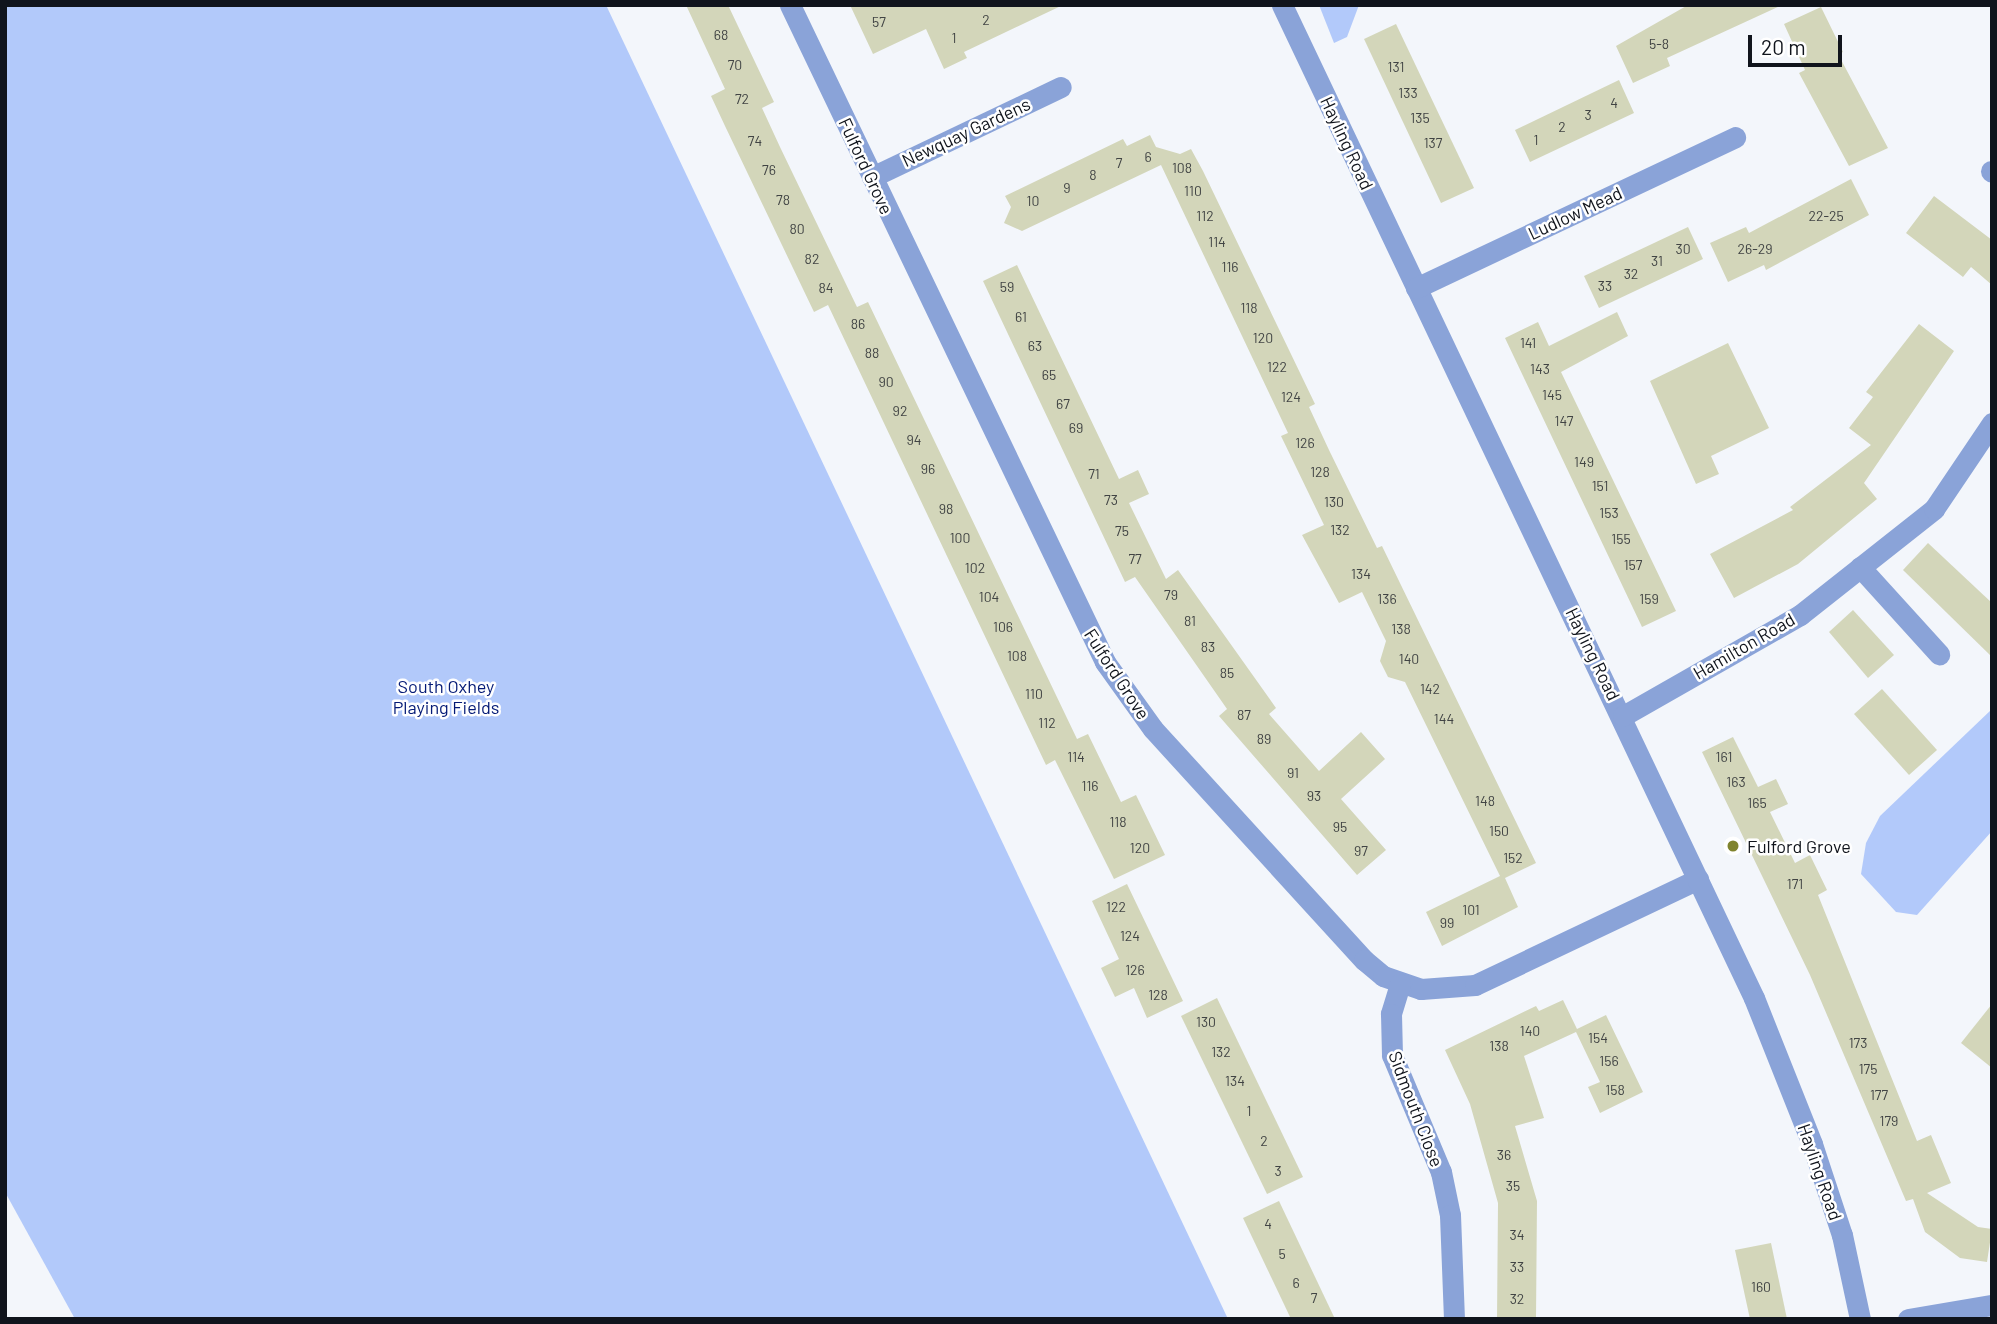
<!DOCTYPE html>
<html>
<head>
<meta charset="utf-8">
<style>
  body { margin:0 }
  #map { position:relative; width:1997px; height:1324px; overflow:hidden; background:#f3f6fb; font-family:Barlow,sans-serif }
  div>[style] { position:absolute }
  .green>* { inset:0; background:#b2c9fa }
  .building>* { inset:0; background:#d3d6ba }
  .minor>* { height:21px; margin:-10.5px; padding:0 10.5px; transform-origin:10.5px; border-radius:10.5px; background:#8aa3d8 }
  .dots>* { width:19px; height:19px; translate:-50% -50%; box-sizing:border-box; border:4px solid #fff; border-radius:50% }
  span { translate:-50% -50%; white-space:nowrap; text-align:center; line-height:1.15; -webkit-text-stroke:5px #fff; paint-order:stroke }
  .number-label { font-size:14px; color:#414444 }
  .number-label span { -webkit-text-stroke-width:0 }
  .street-label { font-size:18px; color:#10141c }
  .park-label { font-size:18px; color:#041a76 }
  .poi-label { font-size:18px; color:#10141c }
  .left { translate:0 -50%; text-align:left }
  .frame { position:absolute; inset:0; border:7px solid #10141c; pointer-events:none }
  .scale { position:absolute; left:1748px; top:35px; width:94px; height:32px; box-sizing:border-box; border:4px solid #10141c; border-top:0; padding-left:9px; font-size:21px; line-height:24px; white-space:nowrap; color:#10141c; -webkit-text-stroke:5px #fff; paint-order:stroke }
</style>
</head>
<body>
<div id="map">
  <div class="green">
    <i style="clip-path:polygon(5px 5px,606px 5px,1228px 1319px,75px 1319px,5px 1192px)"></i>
    <i style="clip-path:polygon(1319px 5px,1359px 5px,1347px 37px,1334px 43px)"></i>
    <i style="clip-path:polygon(1992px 709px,1992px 831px,1917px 915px,1896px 912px,1861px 874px,1866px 843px,1880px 816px)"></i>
  </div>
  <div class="building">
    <i style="clip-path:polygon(686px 5px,728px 5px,774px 102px,762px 108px,780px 147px,857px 307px,868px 302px,1077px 739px,1088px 734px,1121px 802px,1136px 795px,1165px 855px,1114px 879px,1055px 760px,1046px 765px,828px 305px,814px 312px,725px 126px,711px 96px,725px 89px)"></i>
    <i style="clip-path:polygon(850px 5px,1063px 5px,964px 52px,967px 58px,944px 69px,926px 29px,873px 54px)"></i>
    <i style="clip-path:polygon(1688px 5px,1782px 5px,1667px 58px,1670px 66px,1633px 83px,1616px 46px)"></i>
    <i style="clip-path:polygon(1821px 7px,1843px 52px,1838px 54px,1888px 148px,1849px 166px,1799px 73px,1805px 70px,1784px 24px)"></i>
    <i style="clip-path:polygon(1396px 24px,1474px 188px,1441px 203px,1364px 39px)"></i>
    <i style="clip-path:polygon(1619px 80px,1634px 113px,1530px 162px,1515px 130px)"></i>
    <i style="clip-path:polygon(1150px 135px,1156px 147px,1180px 154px,1191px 149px,1203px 171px,1315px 404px,1309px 407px,1329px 450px,1377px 548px,1382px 546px,1536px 863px,1505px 878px,1518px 907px,1442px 946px,1426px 912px,1500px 876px,1405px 682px,1388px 677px,1380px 661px,1386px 641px,1362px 592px,1339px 603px,1302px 535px,1324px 525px,1281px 436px,1288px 433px,1161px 165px,1022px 231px,1004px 223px,1011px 207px,1005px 196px,1123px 139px,1127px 146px)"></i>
    <i style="clip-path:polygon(1851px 179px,1869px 215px,1766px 270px,1764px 265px,1728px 282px,1710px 243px,1746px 227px,1749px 233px)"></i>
    <i style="clip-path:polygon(1934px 196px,1992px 240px,1992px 285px,1971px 267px,1963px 277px,1906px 233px)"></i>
    <i style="clip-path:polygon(1688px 227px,1703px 259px,1599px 308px,1584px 276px)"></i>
    <i style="clip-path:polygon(1017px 265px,1119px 479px,1138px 470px,1149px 494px,1129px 503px,1166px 579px,1178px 570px,1276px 708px,1269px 714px,1319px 771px,1361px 732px,1385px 759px,1341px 799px,1386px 850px,1357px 875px,1219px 716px,1227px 709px,1135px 577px,1125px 582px,983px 281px)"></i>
    <i style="clip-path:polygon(1617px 312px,1628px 336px,1561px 372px,1676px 611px,1642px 627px,1505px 338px,1538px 322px,1549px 346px)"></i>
    <i style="clip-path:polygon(1919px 324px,1954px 351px,1864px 483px,1877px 499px,1798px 564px,1734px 598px,1710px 554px,1793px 510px,1790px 507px,1871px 445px,1849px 428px,1873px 397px,1866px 392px)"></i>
    <i style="clip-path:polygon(1728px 343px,1769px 428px,1711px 456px,1719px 474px,1696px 484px,1650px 381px)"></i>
    <i style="clip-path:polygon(1928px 543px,1992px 603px,1992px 657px,1903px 570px)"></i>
    <i style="clip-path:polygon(1853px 610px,1894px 655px,1868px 678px,1829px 632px)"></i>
    <i style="clip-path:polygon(1882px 689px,1937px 750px,1909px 775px,1854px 714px)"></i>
    <i style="clip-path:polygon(1733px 737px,1758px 787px,1776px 779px,1788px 804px,1770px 812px,1795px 863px,1810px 855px,1827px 890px,1818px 895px,1917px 1141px,1931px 1135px,1951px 1183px,1927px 1193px,1978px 1227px,1992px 1229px,1987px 1262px,1960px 1258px,1925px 1232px,1913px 1199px,1906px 1201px,1810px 975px,1702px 752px)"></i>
    <i style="clip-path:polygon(1127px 884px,1183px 1001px,1147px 1018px,1134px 988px,1115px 997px,1101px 968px,1119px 959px,1092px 901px)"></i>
    <i style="clip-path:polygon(1217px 998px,1303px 1177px,1267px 1194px,1181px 1016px)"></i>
    <i style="clip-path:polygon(1563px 1000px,1577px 1029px,1606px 1015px,1643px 1092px,1600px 1113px,1588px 1087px,1600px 1082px,1576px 1032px,1524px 1056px,1544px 1118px,1515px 1126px,1537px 1201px,1536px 1319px,1497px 1319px,1498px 1203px,1470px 1104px,1445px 1050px,1536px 1006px,1539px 1011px)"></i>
    <i style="clip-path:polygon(1992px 1004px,1992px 1068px,1961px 1043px)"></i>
    <i style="clip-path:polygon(1279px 1201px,1335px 1319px,1291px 1319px,1243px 1218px)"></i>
    <i style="clip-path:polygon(1771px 1243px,1787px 1319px,1750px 1319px,1735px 1250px)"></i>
  </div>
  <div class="minor">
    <i style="left:790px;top:5px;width:729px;rotate:64.38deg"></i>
    <i style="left:1105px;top:662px;width:82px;rotate:54.4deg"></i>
    <i style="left:1153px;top:729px;width:313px;rotate:47.6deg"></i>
    <i style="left:1364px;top:960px;width:25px;rotate:40deg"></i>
    <i style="left:1383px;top:976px;width:40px;rotate:18.9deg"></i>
    <i style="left:1421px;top:989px;width:54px;rotate:-4.2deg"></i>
    <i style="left:1475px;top:985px;width:247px;rotate:-25.4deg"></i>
    <i style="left:1282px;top:5px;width:1099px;rotate:64.58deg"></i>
    <i style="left:1754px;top:998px;width:157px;rotate:68.3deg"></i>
    <i style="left:1812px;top:1144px;width:96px;rotate:71.8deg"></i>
    <i style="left:1842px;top:1235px;width:86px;rotate:77.9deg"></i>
    <i style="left:1991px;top:171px;width:1px;rotate:45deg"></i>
    <i style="left:872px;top:177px;width:209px;rotate:-25.5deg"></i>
    <i style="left:1416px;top:288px;width:353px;rotate:-25.3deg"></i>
    <i style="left:1860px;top:567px;width:118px;rotate:47.8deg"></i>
    <i style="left:1623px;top:716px;width:204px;rotate:-29.7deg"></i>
    <i style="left:1800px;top:615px;width:171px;rotate:-38.3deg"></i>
    <i style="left:1934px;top:509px;width:104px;rotate:-56deg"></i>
    <i style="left:1400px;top:984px;width:31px;rotate:107deg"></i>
    <i style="left:1391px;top:1014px;width:41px;rotate:88.6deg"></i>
    <i style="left:1392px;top:1055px;width:127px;rotate:67.3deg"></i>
    <i style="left:1441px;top:1172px;width:44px;rotate:78.2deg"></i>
    <i style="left:1450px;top:1215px;width:104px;rotate:87.8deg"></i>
    <i style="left:1908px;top:1319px;width:85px;rotate:-9.5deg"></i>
  </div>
  <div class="dots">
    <i style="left:1733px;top:846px;background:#7f832d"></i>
  </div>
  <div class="number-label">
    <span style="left:986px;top:20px">2</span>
    <span style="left:879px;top:22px">57</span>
    <span style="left:721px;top:35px">68</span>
    <span style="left:954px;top:38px">1</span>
    <span style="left:1659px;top:44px">5-8</span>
    <span style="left:735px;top:65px">70</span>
    <span style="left:1396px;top:67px">131</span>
    <span style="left:1408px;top:93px">133</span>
    <span style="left:742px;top:99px">72</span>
    <span style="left:1614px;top:103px">4</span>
    <span style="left:1588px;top:115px">3</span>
    <span style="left:1420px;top:118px">135</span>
    <span style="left:1562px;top:127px">2</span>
    <span style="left:1536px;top:140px">1</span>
    <span style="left:755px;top:141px">74</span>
    <span style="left:1433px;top:143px">137</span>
    <span style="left:1148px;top:157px">6</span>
    <span style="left:1119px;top:163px">7</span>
    <span style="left:1182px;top:168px">108</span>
    <span style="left:769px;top:170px">76</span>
    <span style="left:1093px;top:175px">8</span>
    <span style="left:1067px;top:188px">9</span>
    <span style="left:1193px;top:191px">110</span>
    <span style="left:783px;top:200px">78</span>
    <span style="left:1033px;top:201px">10</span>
    <span style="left:1205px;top:216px">112</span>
    <span style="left:1826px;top:216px">22-25</span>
    <span style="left:797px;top:229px">80</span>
    <span style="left:1217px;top:242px">114</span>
    <span style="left:1683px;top:249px">30</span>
    <span style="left:1755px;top:249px">26-29</span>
    <span style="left:812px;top:259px">82</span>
    <span style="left:1657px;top:261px">31</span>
    <span style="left:1230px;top:267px">116</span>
    <span style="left:1631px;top:274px">32</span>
    <span style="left:1605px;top:286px">33</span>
    <span style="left:1007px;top:287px">59</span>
    <span style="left:826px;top:288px">84</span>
    <span style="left:1249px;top:308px">118</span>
    <span style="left:1021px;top:317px">61</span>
    <span style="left:858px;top:324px">86</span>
    <span style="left:1263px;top:338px">120</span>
    <span style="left:1528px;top:343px">141</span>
    <span style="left:1035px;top:346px">63</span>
    <span style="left:872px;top:353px">88</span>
    <span style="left:1277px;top:367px">122</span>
    <span style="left:1540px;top:369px">143</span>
    <span style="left:1049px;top:375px">65</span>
    <span style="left:886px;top:382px">90</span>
    <span style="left:1552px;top:395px">145</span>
    <span style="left:1291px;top:397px">124</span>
    <span style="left:1063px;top:404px">67</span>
    <span style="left:900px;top:411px">92</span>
    <span style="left:1564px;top:421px">147</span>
    <span style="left:1076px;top:428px">69</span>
    <span style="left:914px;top:440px">94</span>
    <span style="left:1305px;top:443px">126</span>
    <span style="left:1584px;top:462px">149</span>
    <span style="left:928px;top:469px">96</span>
    <span style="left:1320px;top:472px">128</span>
    <span style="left:1094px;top:474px">71</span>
    <span style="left:1600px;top:486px">151</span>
    <span style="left:1111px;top:500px">73</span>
    <span style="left:1334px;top:502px">130</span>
    <span style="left:946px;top:509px">98</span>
    <span style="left:1609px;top:513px">153</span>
    <span style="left:1340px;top:530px">132</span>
    <span style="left:1122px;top:531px">75</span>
    <span style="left:960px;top:538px">100</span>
    <span style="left:1621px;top:539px">155</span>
    <span style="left:1135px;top:559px">77</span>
    <span style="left:1633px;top:565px">157</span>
    <span style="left:975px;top:568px">102</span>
    <span style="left:1361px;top:574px">134</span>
    <span style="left:1171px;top:595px">79</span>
    <span style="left:989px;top:597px">104</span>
    <span style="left:1387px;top:599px">136</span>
    <span style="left:1649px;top:599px">159</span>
    <span style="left:1190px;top:621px">81</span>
    <span style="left:1003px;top:627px">106</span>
    <span style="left:1401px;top:629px">138</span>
    <span style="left:1208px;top:647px">83</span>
    <span style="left:1017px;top:656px">108</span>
    <span style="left:1409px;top:659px">140</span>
    <span style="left:1227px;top:673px">85</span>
    <span style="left:1430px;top:689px">142</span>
    <span style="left:1034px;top:694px">110</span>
    <span style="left:1244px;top:715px">87</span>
    <span style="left:1444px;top:719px">144</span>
    <span style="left:1047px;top:723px">112</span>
    <span style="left:1264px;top:739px">89</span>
    <span style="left:1076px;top:757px">114</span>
    <span style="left:1724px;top:757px">161</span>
    <span style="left:1293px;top:773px">91</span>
    <span style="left:1736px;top:782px">163</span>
    <span style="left:1090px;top:786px">116</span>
    <span style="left:1314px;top:796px">93</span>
    <span style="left:1485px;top:801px">148</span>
    <span style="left:1757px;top:803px">165</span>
    <span style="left:1118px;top:822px">118</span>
    <span style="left:1340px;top:827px">95</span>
    <span style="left:1499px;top:831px">150</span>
    <span style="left:1140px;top:848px">120</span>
    <span style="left:1361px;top:851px">97</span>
    <span style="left:1513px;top:858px">152</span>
    <span style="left:1795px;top:884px">171</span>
    <span style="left:1116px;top:907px">122</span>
    <span style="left:1471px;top:910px">101</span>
    <span style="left:1447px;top:923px">99</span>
    <span style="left:1130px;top:936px">124</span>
    <span style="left:1135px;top:970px">126</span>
    <span style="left:1158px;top:995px">128</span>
    <span style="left:1206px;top:1022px">130</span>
    <span style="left:1530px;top:1031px">140</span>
    <span style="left:1598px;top:1038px">154</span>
    <span style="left:1858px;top:1043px">173</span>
    <span style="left:1499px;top:1046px">138</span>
    <span style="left:1221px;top:1052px">132</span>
    <span style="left:1609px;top:1061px">156</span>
    <span style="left:1868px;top:1069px">175</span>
    <span style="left:1235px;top:1081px">134</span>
    <span style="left:1615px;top:1090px">158</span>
    <span style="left:1879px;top:1095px">177</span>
    <span style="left:1249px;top:1111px">1</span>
    <span style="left:1889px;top:1121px">179</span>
    <span style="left:1264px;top:1141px">2</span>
    <span style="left:1504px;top:1155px">36</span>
    <span style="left:1278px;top:1171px">3</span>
    <span style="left:1513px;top:1186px">35</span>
    <span style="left:1268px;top:1224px">4</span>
    <span style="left:1517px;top:1235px">34</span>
    <span style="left:1282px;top:1254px">5</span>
    <span style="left:1517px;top:1267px">33</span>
    <span style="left:1296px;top:1283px">6</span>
    <span style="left:1761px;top:1287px">160</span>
    <span style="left:1314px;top:1298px">7</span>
    <span style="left:1517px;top:1299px">32</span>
  </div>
  <div class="street-label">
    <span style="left:966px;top:132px;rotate:-25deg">Newquay Gardens</span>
    <span style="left:1347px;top:143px;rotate:65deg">Hayling Road</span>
    <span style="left:866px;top:166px;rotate:65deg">Fulford Grove</span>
    <span style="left:1575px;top:213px;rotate:-25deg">Ludlow Mead</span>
    <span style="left:1744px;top:646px;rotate:-30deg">Hamilton Road</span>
    <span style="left:1593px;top:654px;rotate:64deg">Hayling Road</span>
    <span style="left:1117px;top:674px;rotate:57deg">Fulford Grove</span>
    <span style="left:1416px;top:1109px;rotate:69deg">Sidmouth Close</span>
    <span style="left:1820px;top:1172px;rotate:71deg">Hayling Road</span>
  </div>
  <div class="park-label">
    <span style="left:446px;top:697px">South Oxhey<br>Playing Fields</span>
  </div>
  <div class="poi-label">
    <span class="left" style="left:1747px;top:846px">Fulford Grove</span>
  </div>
  <div class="frame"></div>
  <div class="scale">20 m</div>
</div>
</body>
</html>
